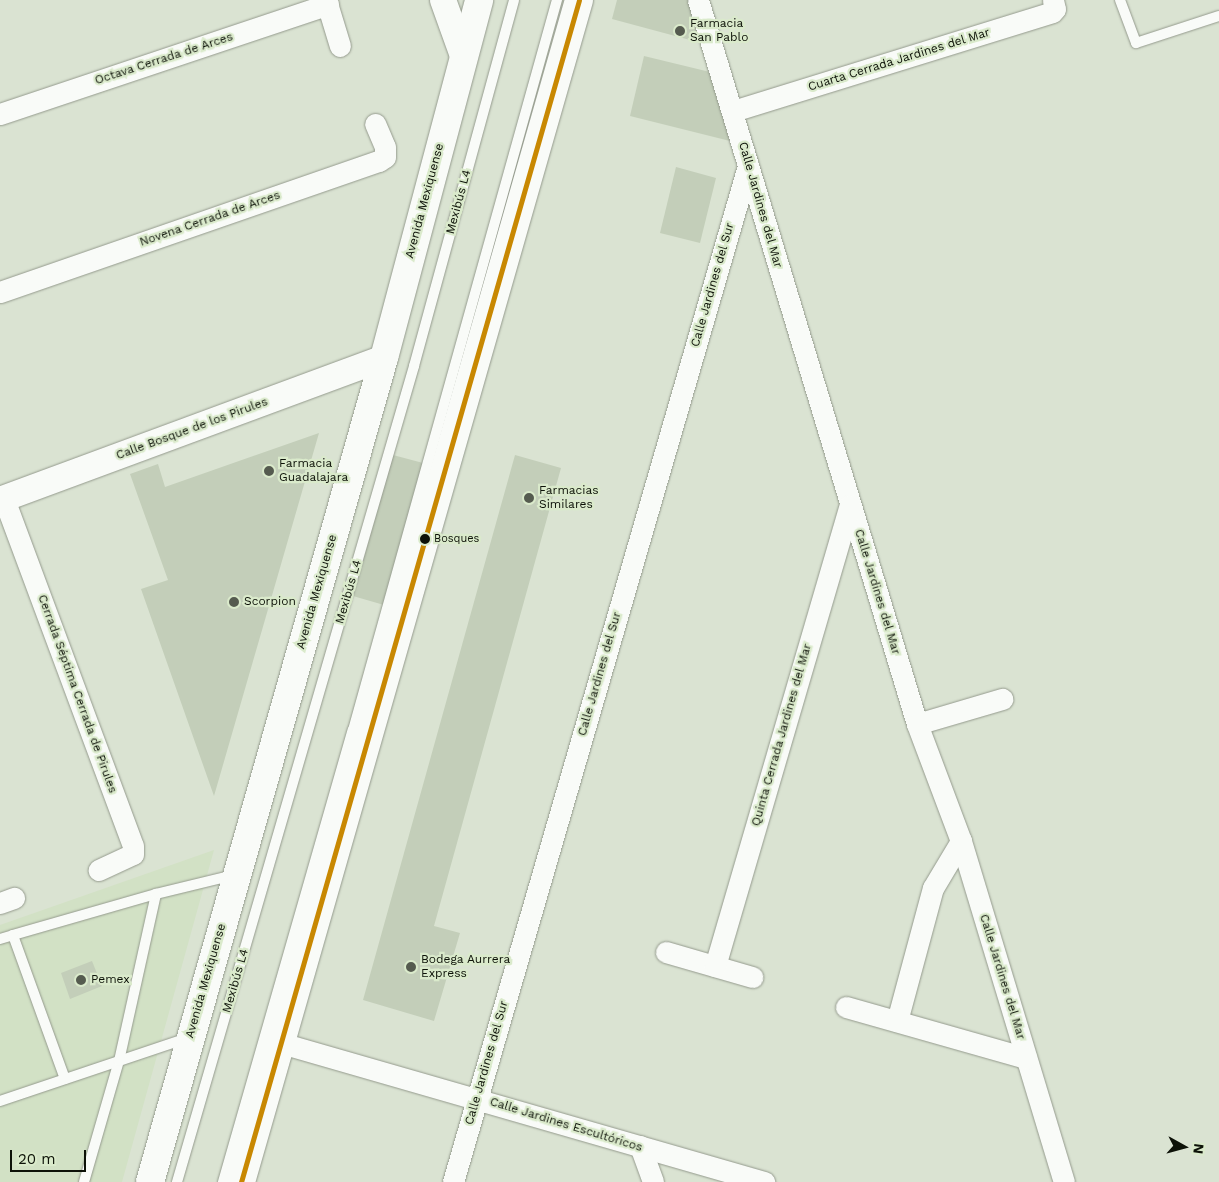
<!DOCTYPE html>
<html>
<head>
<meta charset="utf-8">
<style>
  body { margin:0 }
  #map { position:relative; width:1219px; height:1182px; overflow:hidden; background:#dae3d2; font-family:"Work Sans",sans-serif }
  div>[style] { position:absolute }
  .built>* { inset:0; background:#d2e1c5 }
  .building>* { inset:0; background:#c3ceb9 }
  .roads { filter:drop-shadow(0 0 1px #949a8d) drop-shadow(0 0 1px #949a8d) }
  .service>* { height:10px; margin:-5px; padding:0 5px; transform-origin:5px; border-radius:5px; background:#f9fbf8 }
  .minor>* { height:21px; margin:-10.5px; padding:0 10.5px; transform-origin:10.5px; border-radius:10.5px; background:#f9fbf8 }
  .tertiary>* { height:26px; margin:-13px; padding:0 13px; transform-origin:13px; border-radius:13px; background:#f9fbf8 }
  .secondary>* { height:28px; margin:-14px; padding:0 14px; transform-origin:14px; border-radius:14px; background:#f9fbf8 }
  .bus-1>* { height:5px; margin:-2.5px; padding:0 2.5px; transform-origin:2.5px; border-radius:2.5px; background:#c88802 }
  .dots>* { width:14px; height:14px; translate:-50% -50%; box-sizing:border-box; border:2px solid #daeacb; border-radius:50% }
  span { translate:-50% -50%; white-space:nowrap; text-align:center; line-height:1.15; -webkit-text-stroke:4.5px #daeacb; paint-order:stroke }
  .bus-label { font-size:11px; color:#0d1208 }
  .left { translate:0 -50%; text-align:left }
  .poi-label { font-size:12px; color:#0d1208 }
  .street-label { font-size:12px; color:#0d1208 }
  .north { position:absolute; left:1159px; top:1122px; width:50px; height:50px; -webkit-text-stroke:4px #daeacb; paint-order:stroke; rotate:97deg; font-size:14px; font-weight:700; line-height:20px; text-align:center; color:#0d1208 }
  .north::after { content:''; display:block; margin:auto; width:18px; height:22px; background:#0d1208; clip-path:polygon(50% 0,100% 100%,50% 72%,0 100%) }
  .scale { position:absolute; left:10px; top:1150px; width:76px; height:22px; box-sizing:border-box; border:2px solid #0d1208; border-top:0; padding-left:6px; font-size:15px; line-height:18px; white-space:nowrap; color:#0d1208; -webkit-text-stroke:4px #daeacb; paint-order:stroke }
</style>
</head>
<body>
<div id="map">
  <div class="built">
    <i style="clip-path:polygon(214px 850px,122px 1182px,0 1182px,0 925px)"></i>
  </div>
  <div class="building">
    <i style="clip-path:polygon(617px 0,692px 0,705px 44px,612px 19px)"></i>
    <i style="clip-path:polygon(644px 56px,714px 73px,734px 142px,630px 116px)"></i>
    <i style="clip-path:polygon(676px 167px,716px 178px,700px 243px,660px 233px)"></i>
    <i style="clip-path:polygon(319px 433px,214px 796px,141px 589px,168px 580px,130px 474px,158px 464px,165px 487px)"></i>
    <i style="clip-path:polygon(393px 455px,423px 463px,384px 605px,353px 596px)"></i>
    <i style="clip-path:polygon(515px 455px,561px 468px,434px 926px,460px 933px,434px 1021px,363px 1000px)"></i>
    <i style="clip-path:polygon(92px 961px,102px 986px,70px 999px,61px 973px)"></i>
  </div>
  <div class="roads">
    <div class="service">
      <i style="left:1120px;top:0;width:46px;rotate:69.6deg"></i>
      <i style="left:1136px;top:43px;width:87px;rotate:-18deg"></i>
      <i style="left:0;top:939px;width:14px;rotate:-17deg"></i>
      <i style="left:65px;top:1079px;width:153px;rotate:-109.9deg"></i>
      <i style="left:13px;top:935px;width:149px;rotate:-16deg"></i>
      <i style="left:0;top:1101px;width:197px;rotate:-18.6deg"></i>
      <i style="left:84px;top:1182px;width:126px;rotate:-73.9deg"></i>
      <i style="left:119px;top:1061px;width:171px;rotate:-77.5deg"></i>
      <i style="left:156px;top:894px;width:80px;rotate:-13.7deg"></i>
      <i style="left:177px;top:1182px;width:850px;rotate:-73.8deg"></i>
      <i style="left:414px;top:366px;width:379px;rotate:-74.7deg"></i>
      <i style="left:223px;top:1182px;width:470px;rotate:-74deg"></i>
      <i style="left:353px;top:730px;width:758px;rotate:-74.39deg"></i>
    </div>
    <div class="minor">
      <i style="left:326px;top:0;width:48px;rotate:73.1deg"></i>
      <i style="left:698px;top:0;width:756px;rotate:73.17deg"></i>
      <i style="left:917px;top:724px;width:125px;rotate:69.4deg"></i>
      <i style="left:961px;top:841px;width:356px;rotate:73.2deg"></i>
      <i style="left:733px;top:111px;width:334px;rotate:-17.2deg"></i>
      <i style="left:1052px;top:12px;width:4px;rotate:-45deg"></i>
      <i style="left:1055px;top:9px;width:9px;rotate:-103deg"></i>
      <i style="left:0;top:114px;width:346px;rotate:-18.5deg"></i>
      <i style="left:0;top:292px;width:401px;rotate:-19.1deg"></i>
      <i style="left:379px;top:161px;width:7px;rotate:-34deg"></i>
      <i style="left:385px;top:157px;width:10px;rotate:-90deg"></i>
      <i style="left:385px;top:147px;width:25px;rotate:-113deg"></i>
      <i style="left:4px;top:499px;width:370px;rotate:69.6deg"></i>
      <i style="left:133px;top:846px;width:8px;rotate:90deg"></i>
      <i style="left:133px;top:854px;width:38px;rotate:155deg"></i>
      <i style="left:917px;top:724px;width:89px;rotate:-16.4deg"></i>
      <i style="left:0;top:903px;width:15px;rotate:-20deg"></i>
      <i style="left:666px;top:952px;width:90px;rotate:16.2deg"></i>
      <i style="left:715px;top:966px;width:480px;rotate:-73.7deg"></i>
      <i style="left:846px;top:1007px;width:187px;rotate:15.8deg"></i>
      <i style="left:897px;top:1021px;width:138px;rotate:-74.9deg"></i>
      <i style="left:933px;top:888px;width:55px;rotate:-59.2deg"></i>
      <i style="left:281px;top:1043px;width:503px;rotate:16.06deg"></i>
      <i style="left:640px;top:1146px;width:38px;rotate:70deg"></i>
      <i style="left:453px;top:1182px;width:1058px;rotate:-73.81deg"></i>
    </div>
    <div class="tertiary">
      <i style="left:443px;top:0;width:59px;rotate:70.3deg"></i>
      <i style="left:0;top:500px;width:409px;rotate:-20.3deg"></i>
    </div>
    <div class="secondary">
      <i style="left:150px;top:1182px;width:857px;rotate:-74.15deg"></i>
      <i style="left:384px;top:358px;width:370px;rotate:-75.1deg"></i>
      <i style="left:241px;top:1182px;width:1229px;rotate:-74.04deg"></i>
    </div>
  </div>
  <div class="bus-1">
    <i style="left:241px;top:1182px;width:1229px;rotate:-74.04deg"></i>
  </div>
  <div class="dots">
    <i style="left:680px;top:31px;background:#555b4f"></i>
    <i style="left:269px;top:471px;background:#555b4f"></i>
    <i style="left:529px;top:498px;background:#555b4f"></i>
    <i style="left:425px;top:539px;background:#0d1208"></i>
    <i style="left:234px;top:602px;background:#555b4f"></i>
    <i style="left:411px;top:967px;background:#555b4f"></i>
    <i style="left:81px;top:980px;background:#555b4f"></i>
  </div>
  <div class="bus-label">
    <span class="left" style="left:434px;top:539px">Bosques</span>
  </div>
  <div class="poi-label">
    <span class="left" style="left:690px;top:31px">Farmacia<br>San Pablo</span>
    <span class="left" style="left:279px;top:471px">Farmacia<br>Guadalajara</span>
    <span class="left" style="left:539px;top:498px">Farmacias<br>Similares</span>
    <span class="left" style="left:244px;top:602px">Scorpion</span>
    <span class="left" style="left:421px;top:967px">Bodega Aurrera<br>Express</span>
    <span class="left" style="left:91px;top:980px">Pemex</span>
  </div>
  <div class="street-label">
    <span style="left:164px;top:59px;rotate:-18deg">Octava Cerrada de Arces</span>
    <span style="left:899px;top:60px;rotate:-17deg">Cuarta Cerrada Jardines del Mar</span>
    <span style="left:425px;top:201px;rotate:-75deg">Avenida Mexiquense</span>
    <span style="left:459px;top:202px;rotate:-75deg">Mexibús L4</span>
    <span style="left:760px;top:205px;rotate:74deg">Calle Jardines del Mar</span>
    <span style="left:210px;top:219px;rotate:-19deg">Novena Cerrada de Arces</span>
    <span style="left:713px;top:285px;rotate:-74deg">Calle Jardines del Sur</span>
    <span style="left:192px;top:429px;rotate:-20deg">Calle Bosque de los Pirules</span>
    <span style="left:317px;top:592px;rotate:-74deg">Avenida Mexiquense</span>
    <span style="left:349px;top:592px;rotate:-74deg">Mexibús L4</span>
    <span style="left:877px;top:592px;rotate:73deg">Calle Jardines del Mar</span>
    <span style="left:600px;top:674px;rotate:-74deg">Calle Jardines del Sur</span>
    <span style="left:77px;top:694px;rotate:70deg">Cerrada Séptima Cerrada de Pirules</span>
    <span style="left:782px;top:735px;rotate:-74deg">Quinta Cerrada Jardines del Mar</span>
    <span style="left:1002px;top:977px;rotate:73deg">Calle Jardines del Mar</span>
    <span style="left:206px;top:981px;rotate:-74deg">Avenida Mexiquense</span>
    <span style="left:236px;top:981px;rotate:-74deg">Mexibús L4</span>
    <span style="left:487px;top:1063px;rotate:-74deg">Calle Jardines del Sur</span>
    <span style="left:566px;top:1125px;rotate:17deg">Calle Jardines Escultóricos</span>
  </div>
  <div class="north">N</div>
  <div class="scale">20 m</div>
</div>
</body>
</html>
